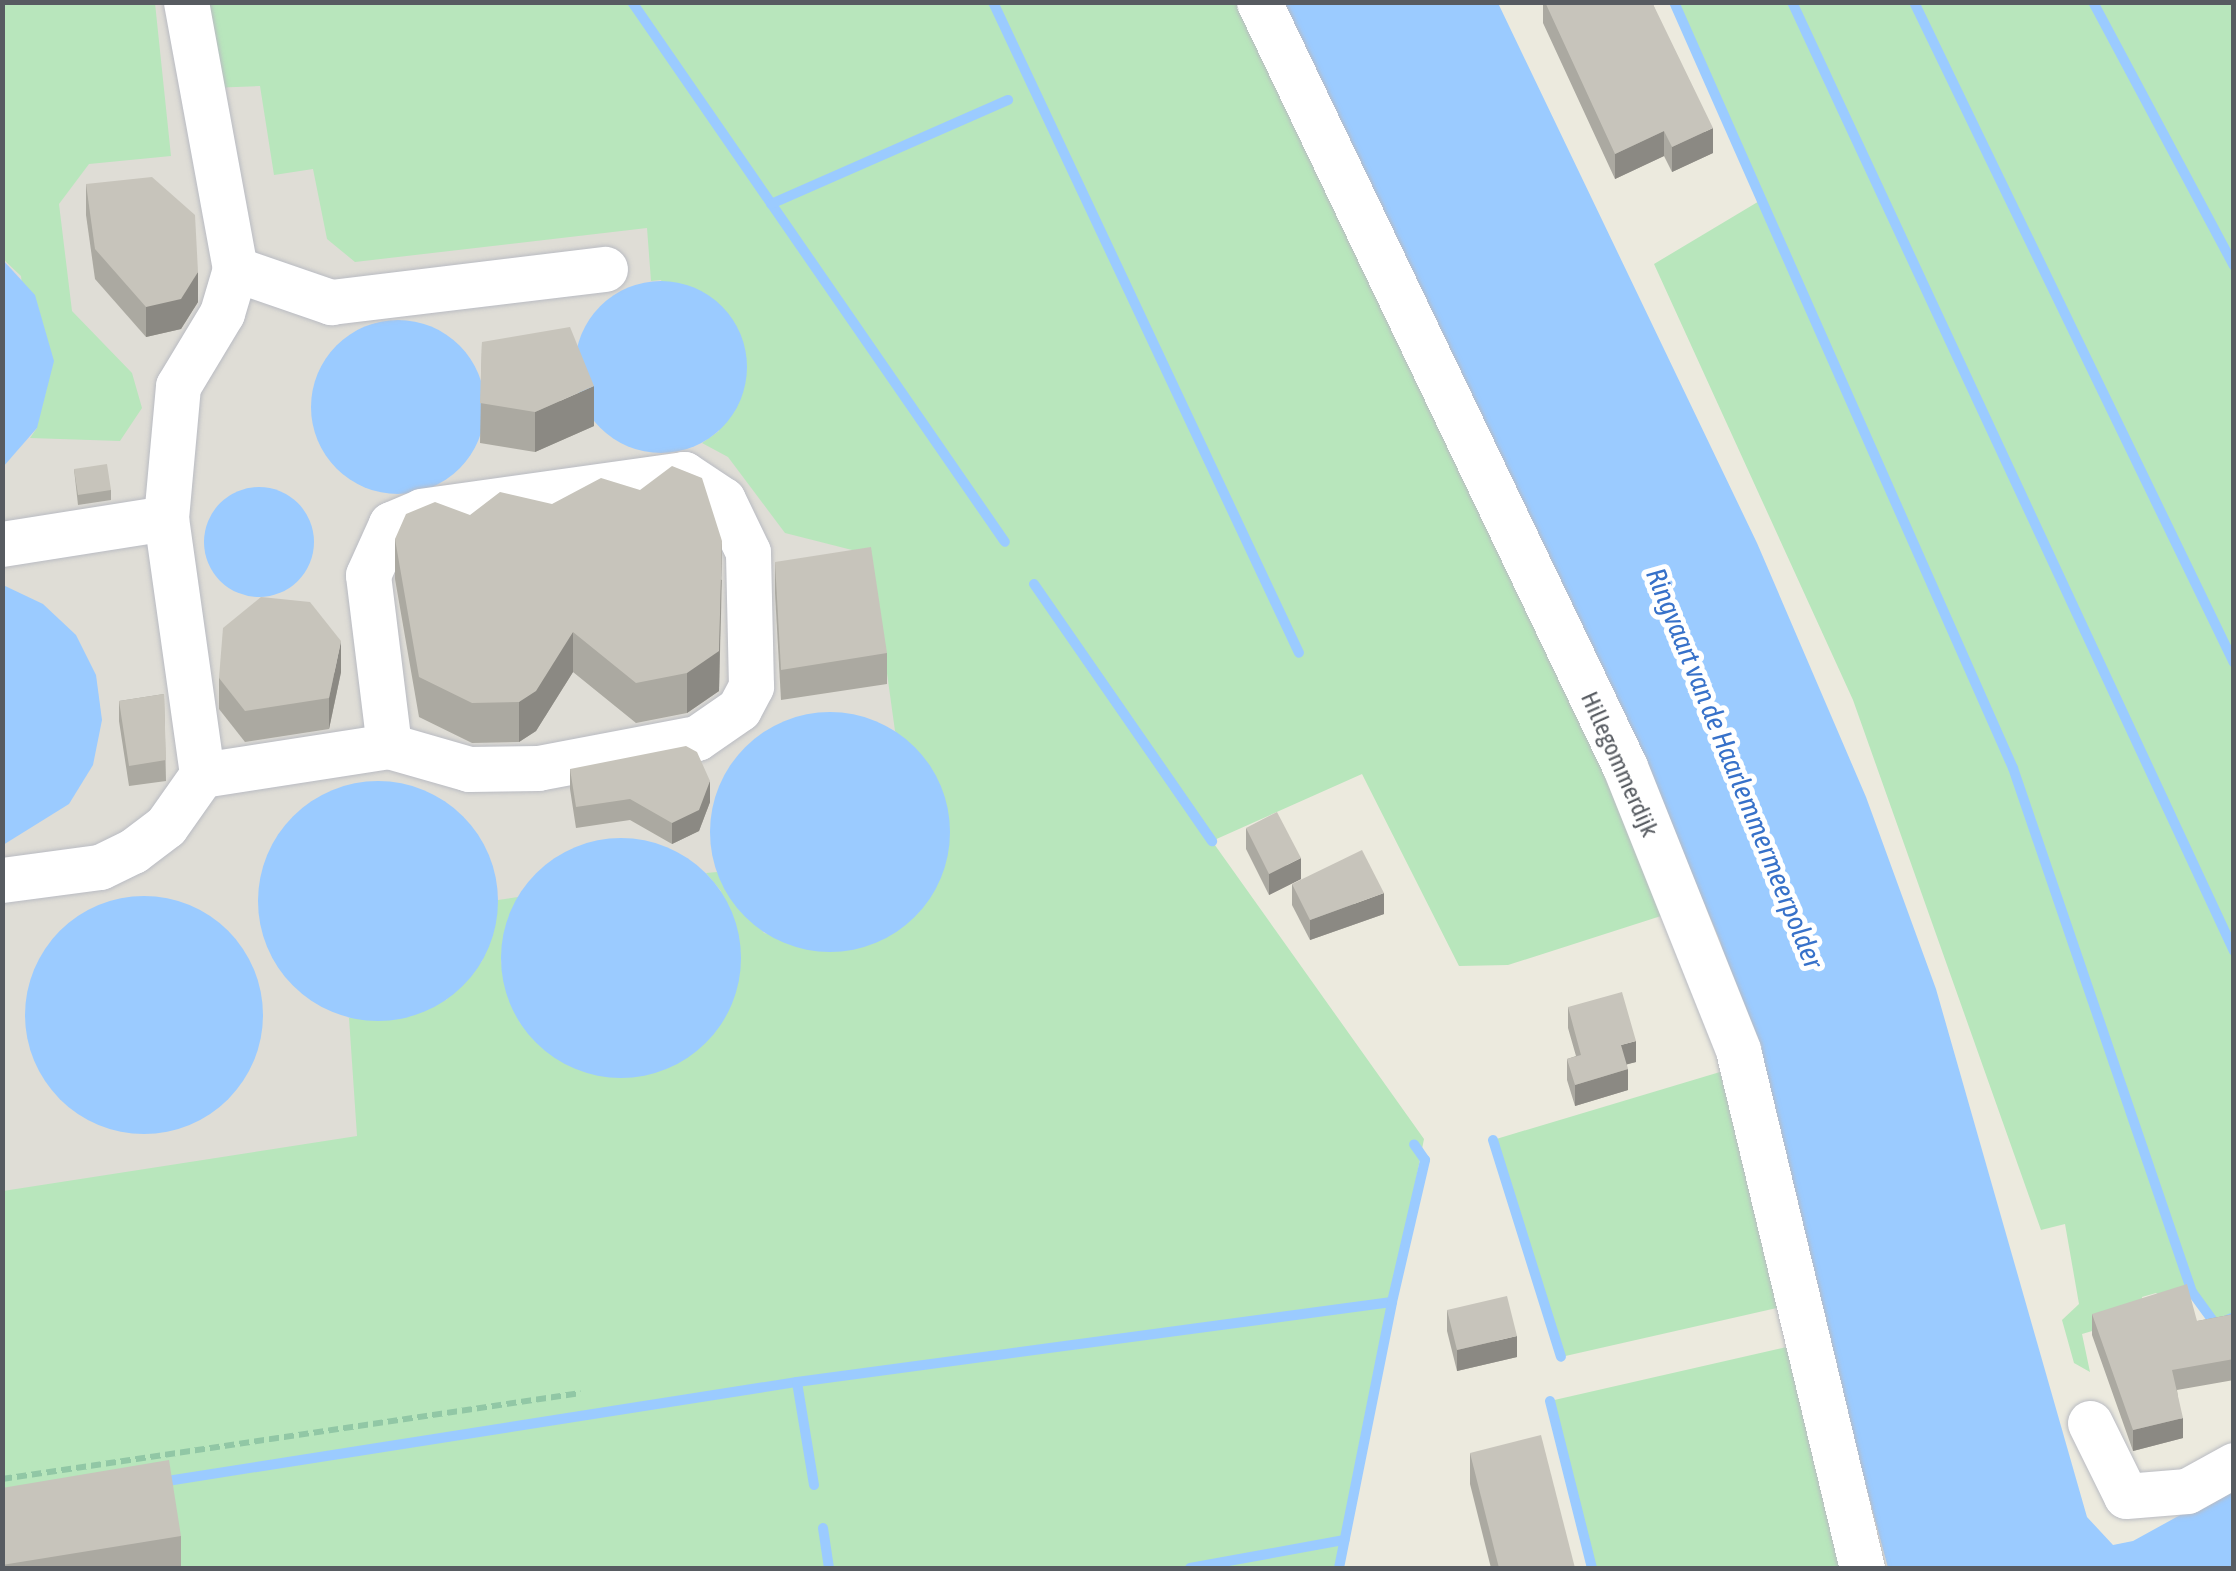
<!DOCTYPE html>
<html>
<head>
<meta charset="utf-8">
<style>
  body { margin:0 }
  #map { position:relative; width:2236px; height:1571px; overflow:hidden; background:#eceade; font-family:"Asap Condensed",sans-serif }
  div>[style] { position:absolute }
  .industrial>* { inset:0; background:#dfddd6 }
  .green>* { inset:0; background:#b8e6bc }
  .water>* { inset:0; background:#9bcbff }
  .round { border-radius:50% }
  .stream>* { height:10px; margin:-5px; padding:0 5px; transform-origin:5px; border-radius:5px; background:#9bcbff }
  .path>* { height:6px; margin-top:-3px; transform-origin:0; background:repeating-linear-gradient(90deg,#91c7a5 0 10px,transparent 0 15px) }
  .roads { filter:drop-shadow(0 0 2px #b9bbc2) drop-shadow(0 0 2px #b9bbc2) }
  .minor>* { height:45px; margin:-22.5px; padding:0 22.5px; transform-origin:22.5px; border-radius:22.5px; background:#fff }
  .wall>* { inset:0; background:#aba9a1 }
  .shaded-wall>* { inset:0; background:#8b8983 }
  .building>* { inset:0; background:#c7c4bb }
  span { translate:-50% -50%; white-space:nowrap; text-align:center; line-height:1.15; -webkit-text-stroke:10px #fff; paint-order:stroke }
  .street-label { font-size:25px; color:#575b61 }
  .water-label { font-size:28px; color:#3771c9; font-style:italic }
  .frame { position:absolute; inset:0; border:5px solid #575b61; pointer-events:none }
</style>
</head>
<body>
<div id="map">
  <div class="industrial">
    <i style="clip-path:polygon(2px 3px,604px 3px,1280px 1017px,3px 1206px)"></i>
  </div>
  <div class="green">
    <i style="clip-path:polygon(2px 3px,155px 3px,171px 156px,89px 164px,59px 204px,72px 311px,132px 373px,142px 408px,120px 441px,30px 438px,37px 428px,21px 276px,3px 259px)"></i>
    <i style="clip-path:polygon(201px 3px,1237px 3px,1627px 818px,1661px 916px,1508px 965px,1459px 966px,1362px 774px,1212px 841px,1424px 1139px,1339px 1568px,1190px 1568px,1251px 1556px,1175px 1568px,3px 1568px,3px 1191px,357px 1136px,349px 1018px,397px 1019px,446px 1000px,482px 961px,498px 900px,518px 897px,501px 962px,520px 1023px,588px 1073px,666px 1069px,696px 1051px,737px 985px,721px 891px,706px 873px,717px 872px,764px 933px,840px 951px,890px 935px,918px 913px,949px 843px,934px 773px,895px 731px,872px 565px,856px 551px,785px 533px,728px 457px,702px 443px,719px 431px,661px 280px,651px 281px,647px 228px,355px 262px,327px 239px,313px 169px,274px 175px,260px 86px,209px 88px)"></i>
    <i style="clip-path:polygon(1674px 3px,2233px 3px,2233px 1331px,2216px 1325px,2192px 1292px,2168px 1300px,2156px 1293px,2142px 1297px,2147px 1315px,2082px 1334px,2090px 1372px,2074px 1363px,2062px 1320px,2079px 1304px,2065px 1224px,2041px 1230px,1853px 700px,1654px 264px,1761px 200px)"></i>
    <i style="clip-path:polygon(1720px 1072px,1781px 1307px,1561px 1357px,1493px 1140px)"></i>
    <i style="clip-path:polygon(1791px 1346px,1845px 1568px,1590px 1568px,1550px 1401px)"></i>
  </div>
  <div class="water">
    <i style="clip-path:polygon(1284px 3px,1498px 3px,1757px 543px,1866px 797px,1936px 989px,2087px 1517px,2113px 1545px,2133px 1541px,2233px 1486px,2233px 1568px,1888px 1568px,1720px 941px,1620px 704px)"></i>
    <i style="clip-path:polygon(2px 259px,35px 295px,54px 361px,37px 428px,3px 467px)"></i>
    <i class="round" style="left:575px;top:281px;width:172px;height:172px"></i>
    <i class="round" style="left:311px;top:320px;width:174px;height:174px"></i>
    <i class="round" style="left:204px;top:487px;width:110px;height:110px"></i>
    <i style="clip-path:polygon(3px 585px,43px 604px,76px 635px,96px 675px,102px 720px,93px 765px,69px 804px,3px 845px)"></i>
    <i class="round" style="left:710px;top:712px;width:240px;height:240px"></i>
    <i class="round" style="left:258px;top:781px;width:240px;height:240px"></i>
    <i class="round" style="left:501px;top:838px;width:240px;height:240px"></i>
    <i class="round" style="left:25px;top:896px;width:238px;height:238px"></i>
  </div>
  <div class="stream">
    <i style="left:632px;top:2px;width:656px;rotate:55.37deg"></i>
    <i style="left:993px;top:2px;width:719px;rotate:64.82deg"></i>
    <i style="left:1674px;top:2px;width:838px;rotate:66.13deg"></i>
    <i style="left:2013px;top:768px;width:554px;rotate:71.14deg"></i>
    <i style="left:2192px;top:1292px;width:41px;rotate:54deg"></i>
    <i style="left:2216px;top:1325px;width:20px;rotate:-24deg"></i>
    <i style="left:1792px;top:2px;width:1047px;rotate:65.03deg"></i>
    <i style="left:1914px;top:2px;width:734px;rotate:64.17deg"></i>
    <i style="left:2093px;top:2px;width:299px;rotate:61.9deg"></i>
    <i style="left:771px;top:204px;width:259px;rotate:-23.7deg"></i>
    <i style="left:1034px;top:584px;width:313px;rotate:55.3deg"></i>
    <i style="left:1493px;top:1140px;width:227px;rotate:72.6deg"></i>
    <i style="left:1550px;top:1401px;width:172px;rotate:75.9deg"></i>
    <i style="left:161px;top:1482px;width:644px;rotate:-8.94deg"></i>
    <i style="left:814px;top:1485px;width:104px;rotate:-99.4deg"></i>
    <i style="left:797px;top:1382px;width:600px;rotate:-7.66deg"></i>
    <i style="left:1392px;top:1302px;width:146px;rotate:-76.9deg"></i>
    <i style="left:1425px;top:1160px;width:19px;rotate:-125deg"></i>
    <i style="left:823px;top:1528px;width:40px;rotate:81.5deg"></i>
    <i style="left:1190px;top:1568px;width:157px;rotate:-10.3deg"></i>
    <i style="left:1339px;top:1568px;width:271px;rotate:-78.7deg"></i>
  </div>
  <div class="path">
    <i style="left:2px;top:1479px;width:585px;rotate:-8.45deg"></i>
  </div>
  <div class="roads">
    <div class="minor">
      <i style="left:186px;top:2px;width:271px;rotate:79.6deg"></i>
      <i style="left:235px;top:269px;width:46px;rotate:106.5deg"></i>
      <i style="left:222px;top:313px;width:85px;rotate:121.1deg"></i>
      <i style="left:178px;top:386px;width:133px;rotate:95.2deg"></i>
      <i style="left:166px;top:518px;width:260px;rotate:82deg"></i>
      <i style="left:202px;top:775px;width:189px;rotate:-8.8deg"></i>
      <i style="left:389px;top:746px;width:83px;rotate:16deg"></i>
      <i style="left:469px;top:769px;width:69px;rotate:-0.8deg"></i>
      <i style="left:538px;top:768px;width:162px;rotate:-10.7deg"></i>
      <i style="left:697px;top:738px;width:51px;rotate:-34.6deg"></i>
      <i style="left:739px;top:709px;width:26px;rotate:-62deg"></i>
      <i style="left:751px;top:686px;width:134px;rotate:-91.3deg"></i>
      <i style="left:748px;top:552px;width:58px;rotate:-115.7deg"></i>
      <i style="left:723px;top:500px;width:47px;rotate:-146.3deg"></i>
      <i style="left:684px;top:474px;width:265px;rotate:172deg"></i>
      <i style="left:422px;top:511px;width:34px;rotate:157deg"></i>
      <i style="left:391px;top:524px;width:56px;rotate:114.3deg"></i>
      <i style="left:368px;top:575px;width:172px;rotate:83deg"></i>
      <i style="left:1259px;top:2px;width:848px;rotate:64.43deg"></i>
      <i style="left:1625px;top:767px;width:305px;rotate:68.2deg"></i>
      <i style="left:1738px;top:1050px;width:533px;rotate:76.54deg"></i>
      <i style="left:235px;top:269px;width:102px;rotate:19deg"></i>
      <i style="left:331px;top:302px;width:276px;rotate:-6.9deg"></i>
      <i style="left:2px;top:544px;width:166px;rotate:-9deg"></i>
      <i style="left:2px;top:880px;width:99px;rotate:-7.6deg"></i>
      <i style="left:100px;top:867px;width:37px;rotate:-26deg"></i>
      <i style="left:133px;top:851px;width:41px;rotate:-37.1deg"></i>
      <i style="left:166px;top:826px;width:62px;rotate:-54.8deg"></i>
      <i style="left:2090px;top:1423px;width:81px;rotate:63.7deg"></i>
      <i style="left:2126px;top:1496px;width:61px;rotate:-4.7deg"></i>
      <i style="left:2187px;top:1491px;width:54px;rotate:-29deg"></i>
    </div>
  </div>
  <div class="wall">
    <i style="clip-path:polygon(1543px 2px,1652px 2px,1713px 153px,1672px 172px,1664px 156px,1615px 179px,1543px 23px)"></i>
    <i style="clip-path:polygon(86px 184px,198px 302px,181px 329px,146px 337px,95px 279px,86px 215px)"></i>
    <i style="clip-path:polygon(482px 342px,594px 426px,535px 452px,480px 443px)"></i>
    <i style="clip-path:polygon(74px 469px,111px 490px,111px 500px,78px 505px)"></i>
    <i style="clip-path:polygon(470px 515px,722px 580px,719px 691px,687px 713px,636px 723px,573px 672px,536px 731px,519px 742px,472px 743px,419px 717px,395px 579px,395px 539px)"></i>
    <i style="clip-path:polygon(775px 562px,887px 653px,887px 684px,781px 700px,775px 593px)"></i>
    <i style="clip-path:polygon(341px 672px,329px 729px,245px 742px,219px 709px,219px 678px)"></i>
    <i style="clip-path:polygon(164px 694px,166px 781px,129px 786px,119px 721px,119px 701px)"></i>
    <i style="clip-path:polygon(570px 769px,710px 802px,699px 831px,672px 844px,630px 820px,576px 828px,570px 789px)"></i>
    <i style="clip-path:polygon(1246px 828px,1301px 879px,1269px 895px,1246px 849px)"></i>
    <i style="clip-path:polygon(1292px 884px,1384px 914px,1310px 940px,1292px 905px)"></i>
    <i style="clip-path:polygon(1568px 1007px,1636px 1062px,1627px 1064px,1628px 1090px,1575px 1106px,1567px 1080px,1567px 1059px,1576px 1056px,1568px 1028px)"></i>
    <i style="clip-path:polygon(1447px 1310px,1517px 1357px,1457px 1371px,1447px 1331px)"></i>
    <i style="clip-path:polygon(2092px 1314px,2197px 1321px,2234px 1314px,2234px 1380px,2177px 1390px,2183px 1438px,2133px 1451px,2092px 1335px)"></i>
    <i style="clip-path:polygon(1470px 1453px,1575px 1568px,1491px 1568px,1470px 1484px)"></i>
    <i style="clip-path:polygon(2px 1488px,181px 1536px,181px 1568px,2px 1568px)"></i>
  </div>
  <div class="shaded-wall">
    <i style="clip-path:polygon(1713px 128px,1713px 153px,1672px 172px,1672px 147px)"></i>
    <i style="clip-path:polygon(1664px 131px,1664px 156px,1615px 179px,1615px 154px)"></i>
    <i style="clip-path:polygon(198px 272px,198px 302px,181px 329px,146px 337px,146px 307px)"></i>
    <i style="clip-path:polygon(594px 386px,594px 426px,535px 452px,535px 412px)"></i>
    <i style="clip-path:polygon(722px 541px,719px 691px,687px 713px,687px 673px)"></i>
    <i style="clip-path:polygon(573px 632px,573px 672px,536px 731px,519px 742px,519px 702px)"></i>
    <i style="clip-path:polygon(341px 641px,341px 672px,329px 729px,329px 698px)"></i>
    <i style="clip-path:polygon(710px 781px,710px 802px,699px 831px,672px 844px,672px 823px)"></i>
    <i style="clip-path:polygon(1301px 858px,1301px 879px,1269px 895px,1269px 874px)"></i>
    <i style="clip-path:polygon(1384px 893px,1384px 914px,1310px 940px,1310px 920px)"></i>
    <i style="clip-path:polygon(1636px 1041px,1636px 1062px,1621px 1066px,1621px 1045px)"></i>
    <i style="clip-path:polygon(1628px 1069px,1628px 1090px,1575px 1106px,1575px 1085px)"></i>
    <i style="clip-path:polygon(1517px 1336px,1517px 1357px,1457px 1371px,1457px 1350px)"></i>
    <i style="clip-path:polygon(2183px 1418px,2183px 1438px,2133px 1451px,2133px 1430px)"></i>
  </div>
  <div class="building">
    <i style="clip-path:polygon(1545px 2px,1652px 2px,1713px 128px,1672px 147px,1664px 131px,1615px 154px)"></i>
    <i style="clip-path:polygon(152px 177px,195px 215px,198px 272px,181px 299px,146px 307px,95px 249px,86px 184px)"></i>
    <i style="clip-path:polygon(570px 327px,594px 386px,535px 412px,480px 403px,482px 342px)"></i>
    <i style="clip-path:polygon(107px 464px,111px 490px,78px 495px,74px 469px)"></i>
    <i style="clip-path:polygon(672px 466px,702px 478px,722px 541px,719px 651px,687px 673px,636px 683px,573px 632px,536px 691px,519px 702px,472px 703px,419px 677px,395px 539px,406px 514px,435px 502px,470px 515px,500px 492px,552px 504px,601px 478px,640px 490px)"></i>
    <i style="clip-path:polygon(871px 547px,887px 653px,781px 670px,775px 562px)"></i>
    <i style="clip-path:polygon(261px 597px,310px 602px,341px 641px,329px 698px,245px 711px,219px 678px,223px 628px)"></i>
    <i style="clip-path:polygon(164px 694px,166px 760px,129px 766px,119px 701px)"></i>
    <i style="clip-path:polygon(686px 746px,697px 752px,710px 781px,699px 810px,672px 823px,630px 799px,576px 807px,570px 769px)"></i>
    <i style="clip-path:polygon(1277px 812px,1301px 858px,1269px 874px,1246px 828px)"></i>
    <i style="clip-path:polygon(1362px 850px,1384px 893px,1310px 920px,1292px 884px)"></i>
    <i style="clip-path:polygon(1622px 992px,1636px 1041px,1621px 1045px,1628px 1069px,1575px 1085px,1567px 1059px,1581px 1055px,1568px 1007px)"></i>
    <i style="clip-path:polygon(2187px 1284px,2197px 1321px,2234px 1314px,2234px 1359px,2172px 1370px,2183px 1418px,2133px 1430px,2092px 1314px)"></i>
    <i style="clip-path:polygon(1507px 1296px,1517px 1336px,1457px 1350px,1447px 1310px)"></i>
    <i style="clip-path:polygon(1541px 1435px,1575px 1568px,1499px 1568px,1470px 1453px)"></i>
    <i style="clip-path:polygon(169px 1460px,181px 1536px,2px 1565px,2px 1488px)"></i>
  </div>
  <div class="street-label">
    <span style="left:1620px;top:764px;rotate:66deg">Hillegommerdijk</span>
  </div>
  <div class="water-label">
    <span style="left:1735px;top:768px;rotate:68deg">Ringvaart van de Haarlemmermeerpolder</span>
  </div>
  <div class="frame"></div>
</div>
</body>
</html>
